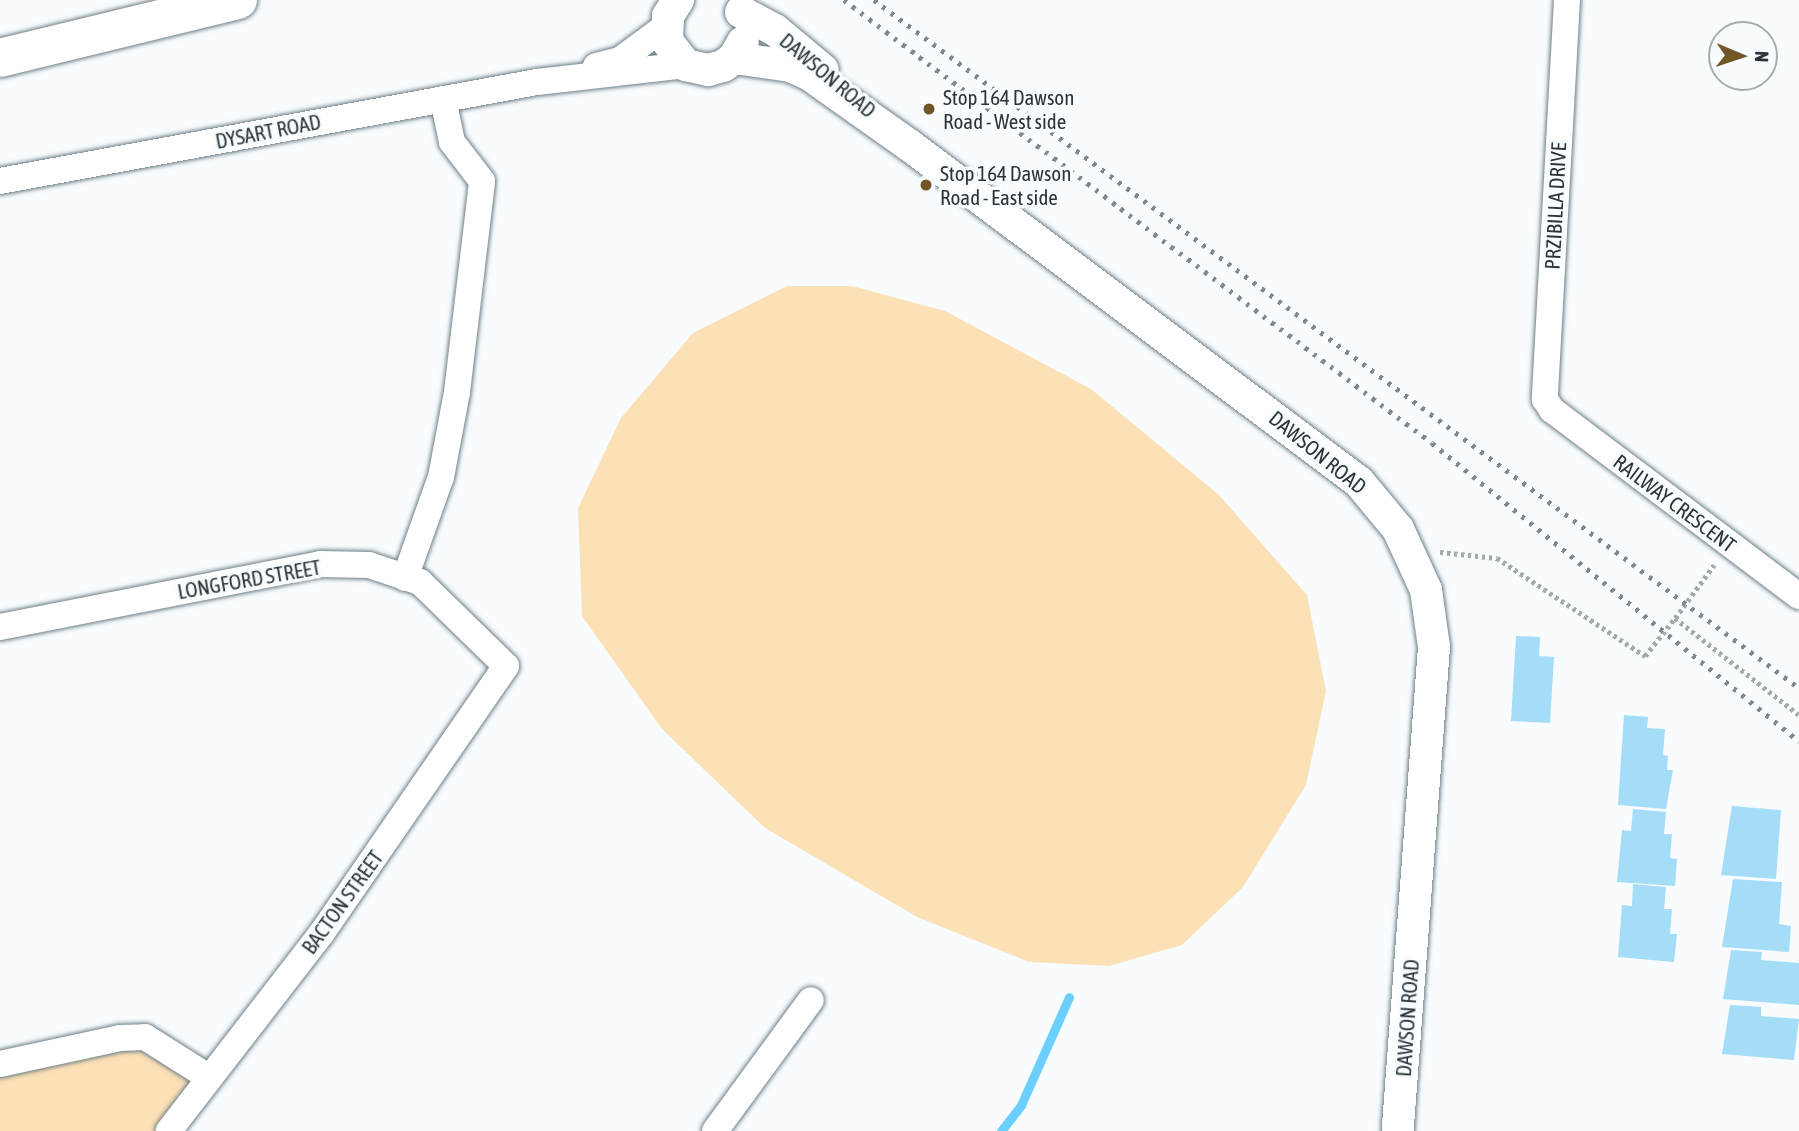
<!DOCTYPE html>
<html>
<head>
<meta charset="utf-8">
<style>
  body { margin:0 }
  #map { position:relative; width:1799px; height:1131px; overflow:hidden; background:#f8fcfe; font-family:"Asap Condensed",sans-serif }
  div>[style] { position:absolute }
  .green>* { inset:0; background:#fce1b6 }
  .stream>* { height:9px; margin:-4.5px; padding:0 4.5px; transform-origin:4.5px; border-radius:4.5px; background:#6bd0ff }
  .building>* { inset:0; background:#a5ddf9 }
  .path>* { height:4.5px; margin-top:-2.25px; transform-origin:0; background:repeating-linear-gradient(90deg,#a5abad 0 3.5px,transparent 0 7px) }
  .roads { filter:drop-shadow(0 0 2px #6e7f87) drop-shadow(0 0 2px #6e7f87) }
  .minor>* { height:26px; margin:-13px; padding:0 13px; transform-origin:13px; border-radius:13px; background:#fff }
  .tertiary>* { height:32px; margin:-16px; padding:0 16px; transform-origin:16px; border-radius:16px; background:#fff }
  .motorway>* { height:38px; margin:-19px; padding:0 19px; transform-origin:19px; border-radius:19px; background:#fff }
  .rail>* { height:5px; margin-top:-2.5px; transform-origin:0; background:repeating-linear-gradient(90deg,#81878a 0 3.5px,transparent 0 10.5px) }
  .dots>* { width:19px; height:19px; translate:-50% -50%; box-sizing:border-box; border:4px solid #f8fcfe; border-radius:50% }
  span { translate:-50% -50%; white-space:nowrap; text-align:center; line-height:1.15; -webkit-text-stroke:7px #f8fcfe; paint-order:stroke }
  .street-label { font-size:21px; color:#2d3438 }
  .poi-label { font-size:21px; color:#2d3438 }
  .left { translate:0 -50%; text-align:left }
  .north { position:absolute; left:1708px; top:21px; width:70px; height:70px; box-sizing:border-box; background:#f8fcfe; border:2px solid #a7acaf; border-radius:50%; rotate:92deg; font-size:19px; font-weight:700; line-height:28px; text-align:center; color:#2d3438 }
  .north::after { content:''; display:block; margin:auto; width:24px; height:32px; background:#715628; clip-path:polygon(50% 0,100% 100%,50% 72%,0 100%) }
</style>
</head>
<body>
<div id="map">
  <div class="green">
    <i style="clip-path:polygon(787px 286px,852px 286px,945px 311px,1091px 389px,1219px 495px,1307px 595px,1326px 691px,1306px 785px,1243px 887px,1182px 945px,1109px 966px,1029px 962px,917px 917px,765px 828px,662px 729px,582px 616px,578px 508px,621px 418px,693px 333px)"></i>
    <i style="clip-path:polygon(120px 1038px,207px 1076px,169px 1131px,0 1131px,0 1064px)"></i>
  </div>
  <div class="stream">
    <i style="left:1001px;top:1131px;width:33px;rotate:-52deg"></i>
    <i style="left:1021px;top:1105px;width:118px;rotate:-66deg"></i>
  </div>
  <div class="building">
    <i style="clip-path:polygon(1516px 636px,1540px 637px,1539px 656px,1554px 657px,1550px 723px,1511px 721px)"></i>
    <i style="clip-path:polygon(1624px 715px,1648px 717px,1647px 728px,1665px 729px,1663px 755px,1668px 756px,1667px 770px,1673px 770px,1666px 809px,1618px 805px)"></i>
    <i style="clip-path:polygon(1732px 806px,1781px 810px,1776px 879px,1721px 875px)"></i>
    <i style="clip-path:polygon(1633px 809px,1666px 812px,1664px 834px,1672px 834px,1670px 858px,1677px 859px,1675px 886px,1617px 882px,1622px 830px,1631px 831px)"></i>
    <i style="clip-path:polygon(1733px 879px,1782px 882px,1779px 924px,1791px 926px,1789px 952px,1722px 947px)"></i>
    <i style="clip-path:polygon(1633px 884px,1666px 887px,1664px 909px,1672px 909px,1670px 934px,1677px 934px,1674px 962px,1618px 957px,1622px 905px,1632px 906px)"></i>
    <i style="clip-path:polygon(1731px 950px,1762px 952px,1761px 960px,1799px 963px,1799px 1005px,1723px 999px)"></i>
    <i style="clip-path:polygon(1730px 1005px,1761px 1007px,1761px 1016px,1799px 1019px,1794px 1060px,1722px 1054px)"></i>
  </div>
  <div class="path">
    <i style="left:1440px;top:552px;width:57px;rotate:6deg"></i>
    <i style="left:1497px;top:558px;width:178px;rotate:33.5deg"></i>
    <i style="left:1645px;top:656px;width:48px;rotate:-51.7deg"></i>
    <i style="left:1675px;top:618px;width:157px;rotate:38deg"></i>
    <i style="left:1675px;top:618px;width:66px;rotate:-53.7deg"></i>
  </div>
  <div class="roads">
    <div class="minor">
      <i style="left:1567px;top:0;width:400px;rotate:93.2deg"></i>
      <i style="left:1545px;top:399px;width:13px;rotate:58deg"></i>
      <i style="left:1552px;top:410px;width:309px;rotate:37deg"></i>
      <i style="left:596px;top:66px;width:25px;rotate:-14deg"></i>
      <i style="left:620px;top:60px;width:56px;rotate:-36.3deg"></i>
      <i style="left:0;top:181px;width:546px;rotate:-10.45deg"></i>
      <i style="left:537px;top:82px;width:150px;rotate:-6.5deg"></i>
      <i style="left:405px;top:578px;width:107px;rotate:-70.4deg"></i>
      <i style="left:441px;top:477px;width:86px;rotate:-79.3deg"></i>
      <i style="left:457px;top:392px;width:212px;rotate:-83.2deg"></i>
      <i style="left:482px;top:181px;width:49px;rotate:-127.6deg"></i>
      <i style="left:452px;top:142px;width:44px;rotate:-101.8deg"></i>
      <i style="left:0;top:627px;width:326px;rotate:-11.1deg"></i>
      <i style="left:320px;top:564px;width:49px;rotate:1.2deg"></i>
      <i style="left:369px;top:565px;width:54px;rotate:18.4deg"></i>
      <i style="left:420px;top:582px;width:120px;rotate:44.3deg"></i>
      <i style="left:506px;top:666px;width:326px;rotate:124.6deg"></i>
      <i style="left:321px;top:934px;width:249px;rotate:127.7deg"></i>
      <i style="left:0;top:1064px;width:123px;rotate:-12.2deg"></i>
      <i style="left:120px;top:1038px;width:25px;rotate:-2deg"></i>
      <i style="left:145px;top:1037px;width:73px;rotate:32.2deg"></i>
      <i style="left:715px;top:1131px;width:162px;rotate:-53.8deg"></i>
    </div>
    <div class="tertiary">
      <i style="left:678px;top:0;width:19px;rotate:122deg"></i>
      <i style="left:668px;top:16px;width:25px;rotate:92deg"></i>
      <i style="left:667px;top:41px;width:31px;rotate:52deg"></i>
      <i style="left:686px;top:65px;width:23px;rotate:13deg"></i>
      <i style="left:708px;top:70px;width:16px;rotate:-15deg"></i>
      <i style="left:723px;top:66px;width:14px;rotate:-36deg"></i>
      <i style="left:734px;top:58px;width:18px;rotate:-61deg"></i>
      <i style="left:741px;top:12px;width:38px;rotate:28deg"></i>
      <i style="left:775px;top:30px;width:62px;rotate:39.8deg"></i>
      <i style="left:734px;top:58px;width:57px;rotate:8.1deg"></i>
      <i style="left:790px;top:66px;width:22px;rotate:24deg"></i>
      <i style="left:810px;top:75px;width:121px;rotate:35.3deg"></i>
      <i style="left:909px;top:145px;width:562px;rotate:36.83deg"></i>
      <i style="left:1359px;top:482px;width:61px;rotate:50.3deg"></i>
      <i style="left:1398px;top:529px;width:67px;rotate:65.3deg"></i>
      <i style="left:1426px;top:590px;width:58px;rotate:82deg"></i>
      <i style="left:1434px;top:647px;width:485px;rotate:94.3deg"></i>
    </div>
    <div class="motorway">
      <i style="left:0;top:58px;width:245px;rotate:-13.7deg"></i>
    </div>
  </div>
  <div class="rail">
    <i style="left:844px;top:0;width:736px;rotate:36.99deg"></i>
    <i style="left:1432px;top:443px;width:473px;rotate:39.1deg"></i>
    <i style="left:874px;top:0;width:1153px;rotate:36.64deg"></i>
  </div>
  <div class="dots">
    <i style="left:929px;top:109px;background:#715628"></i>
    <i style="left:926px;top:185px;background:#715628"></i>
  </div>
  <div class="street-label">
    <span style="left:828px;top:75px;rotate:40deg">DAWSON ROAD</span>
    <span style="left:268px;top:131px;rotate:-11deg">DYSART ROAD</span>
    <span style="left:1555px;top:206px;rotate:-87deg">PRZIBILLA DRIVE</span>
    <span style="left:1318px;top:452px;rotate:39deg">DAWSON ROAD</span>
    <span style="left:1675px;top:503px;rotate:37deg">RAILWAY CRESCENT</span>
    <span style="left:249px;top:579px;rotate:-10deg">LONGFORD STREET</span>
    <span style="left:342px;top:902px;rotate:-54deg">BACTON STREET</span>
    <span style="left:1407px;top:1018px;rotate:-86deg">DAWSON ROAD</span>
  </div>
  <div class="poi-label">
    <span class="left" style="left:943px;top:109px">Stop 164 Dawson<br>Road - West side</span>
    <span class="left" style="left:940px;top:185px">Stop 164 Dawson<br>Road - East side</span>
  </div>
  <div class="north">N</div>
</div>
</body>
</html>
